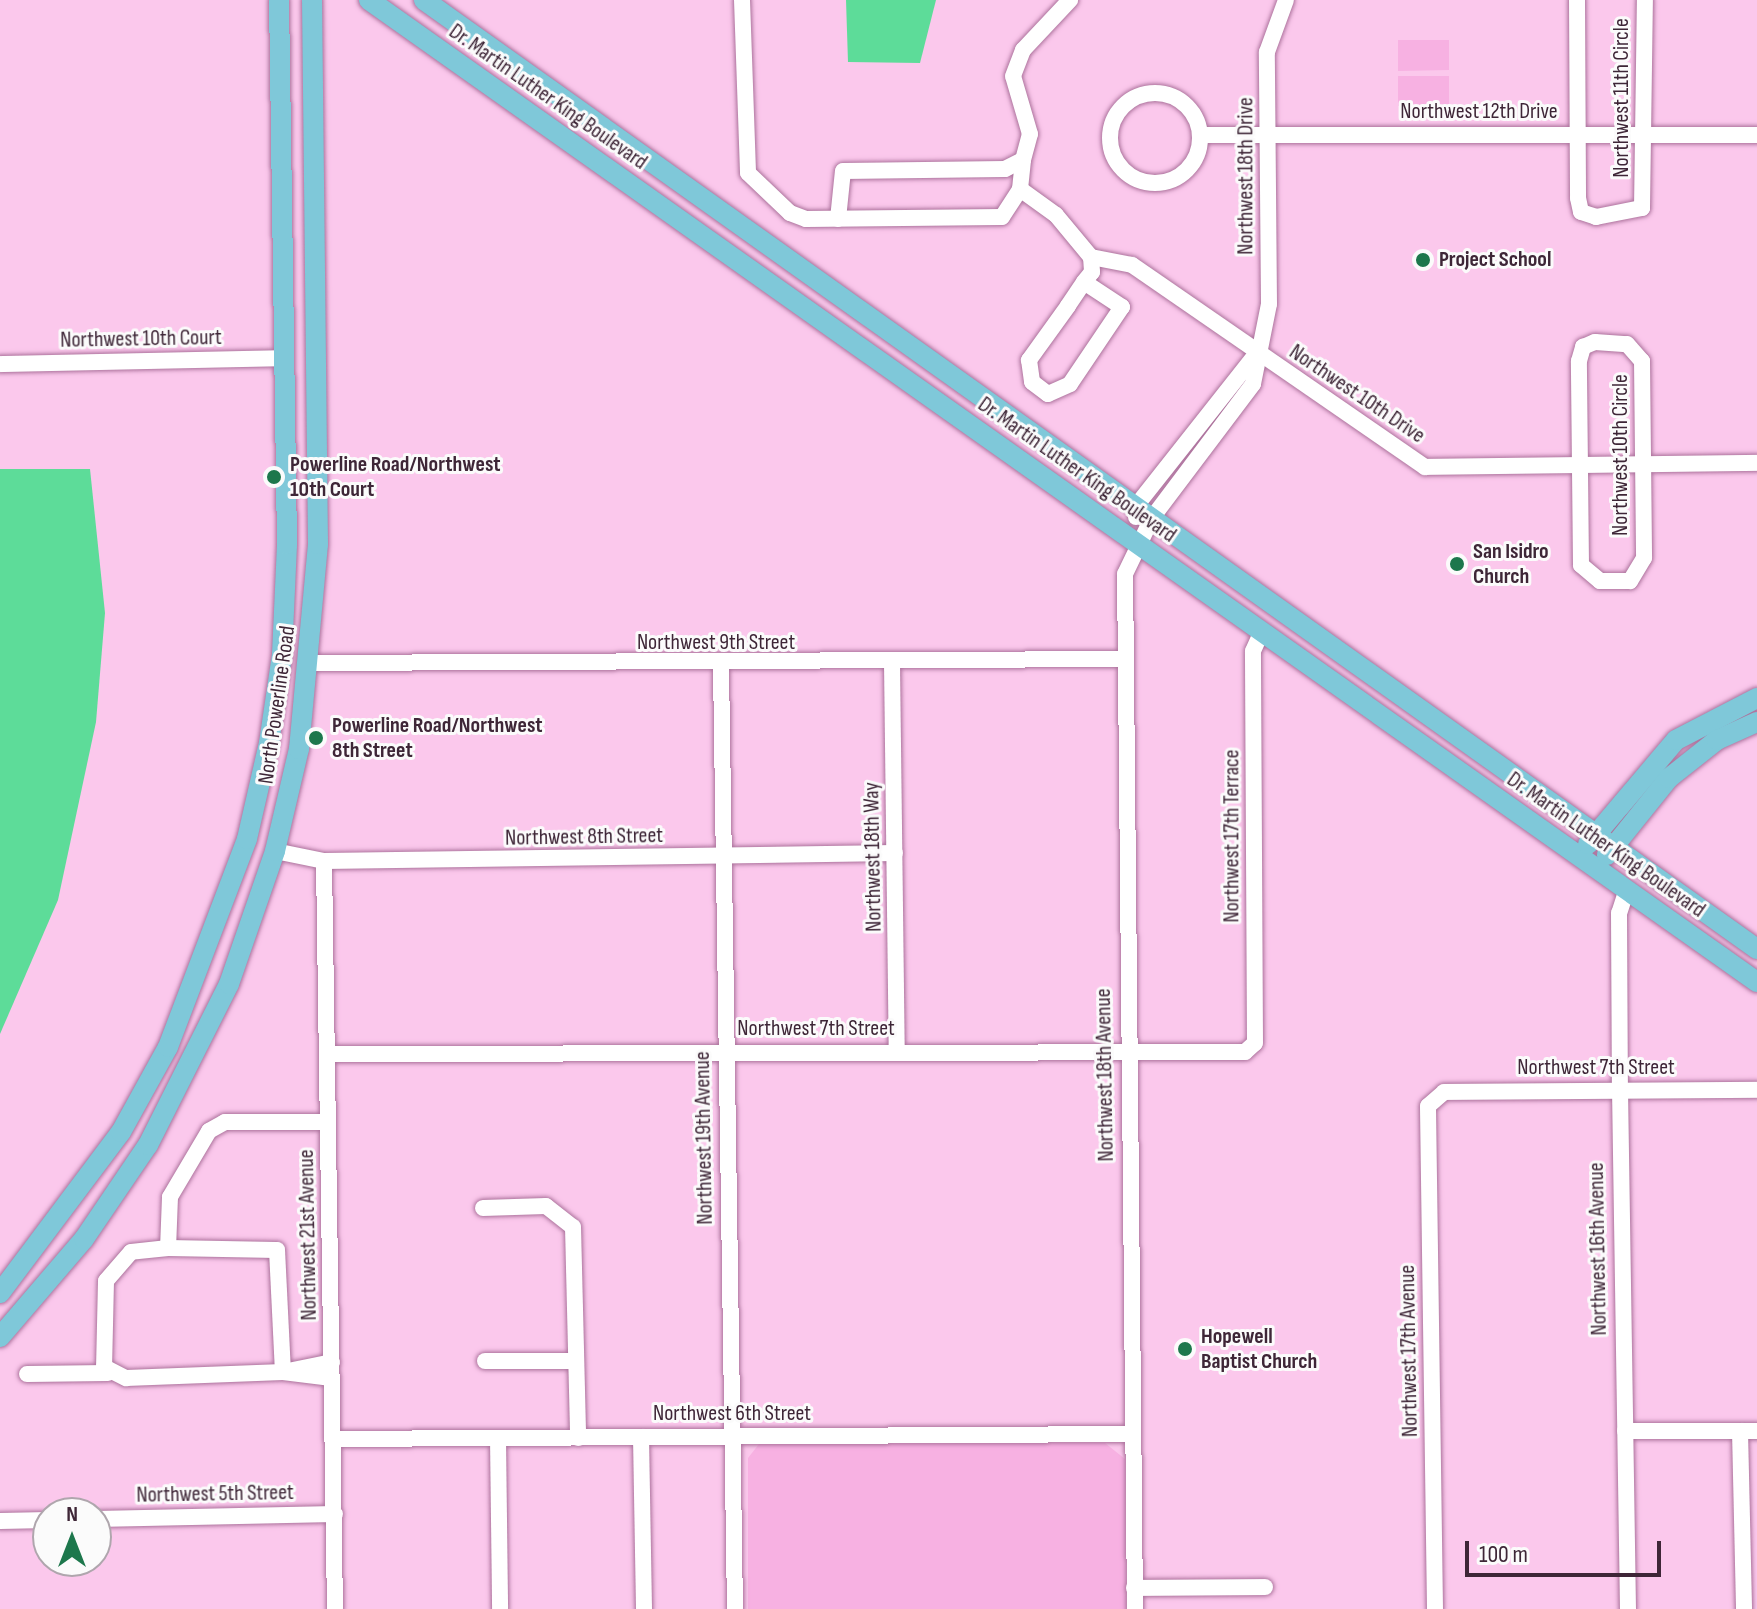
<!DOCTYPE html>
<html>
<head>
<meta charset="utf-8">
<style>
  body { margin:0 }
  #map { position:relative; width:1757px; height:1609px; overflow:hidden; background:#fbc8ec; font-family:"Sofia Sans Condensed",sans-serif }
  div>[style] { position:absolute }
  .green>* { inset:0; background:#f7b1e2 }
  .water>* { inset:0; background:#5ddc99 }
  .roads { filter:drop-shadow(0 0 2px #ac729c) drop-shadow(0 0 2px #ac729c) }
  .minor>* { height:16px; margin:-8px; padding:0 8px; transform-origin:8px; border-radius:8px; background:#fff }
  .minor>.ring { margin:-8px; padding:0; box-sizing:content-box; background:none; border:16px solid #fff; border-radius:50% }
  .major>* { height:20px; margin:-10px; padding:0 10px; transform-origin:10px; border-radius:10px; background:#7fc8d9 }
  .dots>* { width:22px; height:22px; translate:-50% -50%; box-sizing:border-box; border:4px solid #fbfbfb; border-radius:50% }
  span { translate:-50% -50%; white-space:nowrap; text-align:center; line-height:1.15; -webkit-text-stroke:6px #fbfbfb; paint-order:stroke }
  .street-label { font-size:22px; color:#3e2637 }
  .poi-label { font-size:22px; color:#3e2637; font-weight:700 }
  .left { translate:0 -50%; text-align:left }
  .north { position:absolute; left:32px; top:1497px; width:80px; height:80px; box-sizing:border-box; background:#fbfbfb; border:2px solid #afa6ad; border-radius:50%; rotate:0deg; font-size:22px; font-weight:700; line-height:32px; text-align:center; color:#3e2637 }
  .north::after { content:''; display:block; margin:auto; width:28px; height:36px; background:#1d774c; clip-path:polygon(50% 0,100% 100%,50% 72%,0 100%) }
  .scale { position:absolute; left:1465px; top:1541px; width:196px; height:36px; box-sizing:border-box; border:4px solid #3e2637; border-top:0; padding-left:10px; font-size:24px; line-height:28px; white-space:nowrap; color:#3e2637; -webkit-text-stroke:6px #fbfbfb; paint-order:stroke }
</style>
</head>
<body>
<div id="map">
  <div class="green">
    <i style="clip-path:polygon(1398px 40px,1449px 40px,1449px 70px,1398px 71px)"></i>
    <i style="clip-path:polygon(1398px 76px,1449px 76px,1449px 106px,1398px 106px)"></i>
    <i style="clip-path:polygon(1105px 1443px,1125px 1459px,1126px 1609px,748px 1609px,748px 1458px,759px 1444px)"></i>
  </div>
  <div class="water">
    <i style="clip-path:polygon(846px 0,936px 0,920px 63px,848px 62px)"></i>
    <i style="clip-path:polygon(0 469px,90px 469px,105px 613px,96px 722px,58px 900px,0 1034px)"></i>
  </div>
  <div class="roads">
    <div class="minor">
      <i style="left:742px;top:0;width:173px;rotate:88deg"></i>
      <i style="left:748px;top:173px;width:58px;rotate:43.6deg"></i>
      <i style="left:790px;top:213px;width:17px;rotate:21deg"></i>
      <i style="left:806px;top:219px;width:196px;rotate:-0.6deg"></i>
      <i style="left:1002px;top:217px;width:33px;rotate:-57deg"></i>
      <i style="left:1020px;top:189px;width:29px;rotate:-84deg"></i>
      <i style="left:1577px;top:0;width:198px;rotate:89.7deg"></i>
      <i style="left:1578px;top:198px;width:14px;rotate:78deg"></i>
      <i style="left:1581px;top:212px;width:16px;rotate:18deg"></i>
      <i style="left:1596px;top:217px;width:47px;rotate:-11.1deg"></i>
      <i style="left:1642px;top:208px;width:208px;rotate:-89.2deg"></i>
      <i class="ring" style="left:1110px;top:93px;width:74px;height:74px"></i>
      <i style="left:1201px;top:135px;width:556px"></i>
      <i style="left:1020px;top:189px;width:44px;rotate:35.8deg"></i>
      <i style="left:1056px;top:215px;width:55px;rotate:50.2deg"></i>
      <i style="left:1091px;top:257px;width:15px;rotate:86deg"></i>
      <i style="left:1092px;top:272px;width:13px;rotate:129deg"></i>
      <i style="left:1084px;top:282px;width:29px;rotate:124deg"></i>
      <i style="left:1068px;top:306px;width:67px;rotate:125.8deg"></i>
      <i style="left:1029px;top:360px;width:22px;rotate:82deg"></i>
      <i style="left:1032px;top:382px;width:20px;rotate:37deg"></i>
      <i style="left:1048px;top:394px;width:24px;rotate:-24deg"></i>
      <i style="left:1070px;top:384px;width:93px;rotate:-56deg"></i>
      <i style="left:1122px;top:307px;width:45px;rotate:-146.7deg"></i>
      <i style="left:838px;top:219px;width:48px;rotate:-84.1deg"></i>
      <i style="left:843px;top:171px;width:162px;rotate:-0.7deg"></i>
      <i style="left:1005px;top:169px;width:20px;rotate:-27deg"></i>
      <i style="left:1023px;top:160px;width:27px;rotate:-75deg"></i>
      <i style="left:1030px;top:134px;width:60px;rotate:-106.3deg"></i>
      <i style="left:1013px;top:76px;width:28px;rotate:-69deg"></i>
      <i style="left:1023px;top:50px;width:69px;rotate:-46.8deg"></i>
      <i style="left:1091px;top:257px;width:42px;rotate:11deg"></i>
      <i style="left:1132px;top:265px;width:356px;rotate:34.6deg"></i>
      <i style="left:1425px;top:467px;width:332px;rotate:-0.7deg"></i>
      <i style="left:1595px;top:342px;width:32px;rotate:4deg"></i>
      <i style="left:1627px;top:344px;width:23px;rotate:49deg"></i>
      <i style="left:1642px;top:361px;width:197px;rotate:89.4deg"></i>
      <i style="left:1644px;top:558px;width:27px;rotate:121deg"></i>
      <i style="left:1630px;top:581px;width:30px;rotate:180deg"></i>
      <i style="left:1600px;top:581px;width:25px;rotate:-140deg"></i>
      <i style="left:1581px;top:565px;width:204px;rotate:-90.6deg"></i>
      <i style="left:1579px;top:361px;width:15px;rotate:-74deg"></i>
      <i style="left:1583px;top:347px;width:13px;rotate:-23deg"></i>
      <i style="left:0;top:364px;width:283px;rotate:-1.2deg"></i>
      <i style="left:1136px;top:517px;width:11px;rotate:-90deg"></i>
      <i style="left:1136px;top:506px;width:195px;rotate:-51.7deg"></i>
      <i style="left:311px;top:663px;width:811px;rotate:-0.28deg"></i>
      <i style="left:892px;top:663px;width:388px;rotate:89.3deg"></i>
      <i style="left:721px;top:666px;width:943px;rotate:89.15deg"></i>
      <i style="left:275px;top:851px;width:50px;rotate:11.5deg"></i>
      <i style="left:324px;top:861px;width:571px;rotate:-0.8deg"></i>
      <i style="left:324px;top:861px;width:748px;rotate:89.16deg"></i>
      <i style="left:1627px;top:889px;width:25px;rotate:108deg"></i>
      <i style="left:1619px;top:913px;width:176px;rotate:89.7deg"></i>
      <i style="left:1620px;top:1089px;width:520px;rotate:89.12deg"></i>
      <i style="left:327px;top:1054px;width:918px;rotate:-0.12deg"></i>
      <i style="left:1245px;top:1052px;width:13px;rotate:-42deg"></i>
      <i style="left:1255px;top:1043px;width:392px;rotate:-90.3deg"></i>
      <i style="left:1253px;top:651px;width:22px;rotate:-66deg"></i>
      <i style="left:328px;top:1122px;width:103px;rotate:180deg"></i>
      <i style="left:225px;top:1122px;width:18px;rotate:151deg"></i>
      <i style="left:209px;top:1131px;width:77px;rotate:120.6deg"></i>
      <i style="left:170px;top:1197px;width:51px;rotate:92.2deg"></i>
      <i style="left:168px;top:1248px;width:37px;rotate:174deg"></i>
      <i style="left:131px;top:1252px;width:38px;rotate:131deg"></i>
      <i style="left:106px;top:1281px;width:86px;rotate:91.3deg"></i>
      <i style="left:104px;top:1367px;width:25px;rotate:27deg"></i>
      <i style="left:126px;top:1378px;width:157px;rotate:-2.2deg"></i>
      <i style="left:283px;top:1372px;width:50px;rotate:-11.5deg"></i>
      <i style="left:483px;top:1208px;width:63px;rotate:-1.8deg"></i>
      <i style="left:546px;top:1206px;width:34px;rotate:38deg"></i>
      <i style="left:573px;top:1227px;width:211px;rotate:88.6deg"></i>
      <i style="left:168px;top:1248px;width:109px;rotate:1.1deg"></i>
      <i style="left:277px;top:1250px;width:122px;rotate:87.2deg"></i>
      <i style="left:485px;top:1361px;width:91px"></i>
      <i style="left:283px;top:1372px;width:49px;rotate:7deg"></i>
      <i style="left:27px;top:1374px;width:81px;rotate:-0.7deg"></i>
      <i style="left:1625px;top:1431px;width:132px"></i>
      <i style="left:1740px;top:1431px;width:178px;rotate:88.7deg"></i>
      <i style="left:641px;top:1437px;width:172px;rotate:89deg"></i>
      <i style="left:498px;top:1438px;width:171px;rotate:89.3deg"></i>
      <i style="left:333px;top:1439px;width:799px;rotate:-0.36deg"></i>
      <i style="left:96px;top:1519px;width:239px;rotate:-1.2deg"></i>
      <i style="left:0;top:1521px;width:48px;rotate:-1.2deg"></i>
      <i style="left:1134px;top:1588px;width:131px;rotate:-0.4deg"></i>
      <i style="left:1135px;top:1609px;width:1035px;rotate:-90.55deg"></i>
      <i style="left:1125px;top:574px;width:62px;rotate:-64.3deg"></i>
      <i style="left:1152px;top:518px;width:168px;rotate:-53deg"></i>
      <i style="left:1253px;top:384px;width:82px;rotate:-78.7deg"></i>
      <i style="left:1269px;top:304px;width:252px;rotate:-90.5deg"></i>
      <i style="left:1267px;top:52px;width:55px;rotate:-69.9deg"></i>
      <i style="left:1435px;top:1609px;width:503px;rotate:-90.8deg"></i>
      <i style="left:1428px;top:1106px;width:21px;rotate:-41deg"></i>
      <i style="left:1444px;top:1092px;width:313px;rotate:-0.4deg"></i>
    </div>
    <div class="major">
      <i style="left:369px;top:0;width:1700px;rotate:35.28deg"></i>
      <i style="left:424px;top:0;width:1636px;rotate:35.45deg"></i>
      <i style="left:1588px;top:844px;width:136px;rotate:-49.8deg"></i>
      <i style="left:1676px;top:740px;width:91px;rotate:-27.4deg"></i>
      <i style="left:1607px;top:855px;width:99px;rotate:-51.2deg"></i>
      <i style="left:1669px;top:778px;width:61px;rotate:-38.4deg"></i>
      <i style="left:1717px;top:740px;width:44px;rotate:-24.2deg"></i>
      <i style="left:0;top:1293px;width:201px;rotate:-53.1deg"></i>
      <i style="left:121px;top:1132px;width:97px;rotate:-61.1deg"></i>
      <i style="left:168px;top:1047px;width:222px;rotate:-69.2deg"></i>
      <i style="left:247px;top:839px;width:98px;rotate:-77.1deg"></i>
      <i style="left:269px;top:743px;width:89px;rotate:-81.6deg"></i>
      <i style="left:282px;top:655px;width:111px;rotate:-87.4deg"></i>
      <i style="left:287px;top:544px;width:544px;rotate:-90.84deg"></i>
      <i style="left:0;top:1337px;width:129px;rotate:-49.4deg"></i>
      <i style="left:84px;top:1239px;width:114px;rotate:-55.8deg"></i>
      <i style="left:148px;top:1145px;width:180px;rotate:-63.3deg"></i>
      <i style="left:229px;top:984px;width:141px;rotate:-70.9deg"></i>
      <i style="left:275px;top:851px;width:105px;rotate:-76.8deg"></i>
      <i style="left:299px;top:749px;width:206px;rotate:-84.7deg"></i>
      <i style="left:318px;top:544px;width:544px;rotate:-90.63deg"></i>
    </div>
  </div>
  <div class="dots">
    <i style="left:1423px;top:260px;background:#1d774c"></i>
    <i style="left:274px;top:477px;background:#1d774c"></i>
    <i style="left:1457px;top:564px;background:#1d774c"></i>
    <i style="left:316px;top:738px;background:#1d774c"></i>
    <i style="left:1185px;top:1349px;background:#1d774c"></i>
  </div>
  <div class="street-label">
    <span style="left:548px;top:97px;rotate:35deg">Dr. Martin Luther King Boulevard</span>
    <span style="left:1622px;top:98px;rotate:-90deg">Northwest 11th Circle</span>
    <span style="left:1479px;top:112px">Northwest 12th Drive</span>
    <span style="left:1246px;top:176px;rotate:-90deg">Northwest 18th Drive</span>
    <span style="left:141px;top:339px;rotate:-1deg">Northwest 10th Court</span>
    <span style="left:1357px;top:394px;rotate:34deg">Northwest 10th Drive</span>
    <span style="left:1621px;top:455px;rotate:-90deg">Northwest 10th Circle</span>
    <span style="left:1077px;top:470px;rotate:35deg">Dr. Martin Luther King Boulevard</span>
    <span style="left:716px;top:643px">Northwest 9th Street</span>
    <span style="left:277px;top:705px;rotate:-82deg">North Powerline Road</span>
    <span style="left:1232px;top:836px;rotate:-90deg">Northwest 17th Terrace</span>
    <span style="left:584px;top:837px;rotate:-1deg">Northwest 8th Street</span>
    <span style="left:1606px;top:845px;rotate:35deg">Dr. Martin Luther King Boulevard</span>
    <span style="left:873px;top:857px;rotate:-91deg">Northwest 18th Way</span>
    <span style="left:816px;top:1029px">Northwest 7th Street</span>
    <span style="left:1596px;top:1068px">Northwest 7th Street</span>
    <span style="left:1105px;top:1075px;rotate:-91deg">Northwest 18th Avenue</span>
    <span style="left:704px;top:1138px;rotate:-91deg">Northwest 19th Avenue</span>
    <span style="left:308px;top:1235px;rotate:-91deg">Northwest 21st Avenue</span>
    <span style="left:1598px;top:1249px;rotate:-91deg">Northwest 16th Avenue</span>
    <span style="left:1409px;top:1351px;rotate:-91deg">Northwest 17th Avenue</span>
    <span style="left:732px;top:1414px">Northwest 6th Street</span>
    <span style="left:215px;top:1494px;rotate:-1deg">Northwest 5th Street</span>
  </div>
  <div class="poi-label">
    <span class="left" style="left:1439px;top:260px">Project School</span>
    <span class="left" style="left:290px;top:477px">Powerline Road/Northwest<br>10th Court</span>
    <span class="left" style="left:1473px;top:564px">San Isidro<br>Church</span>
    <span class="left" style="left:332px;top:738px">Powerline Road/Northwest<br>8th Street</span>
    <span class="left" style="left:1201px;top:1349px">Hopewell<br>Baptist Church</span>
  </div>
  <div class="north">N</div>
  <div class="scale">100 m</div>
</div>
</body>
</html>
